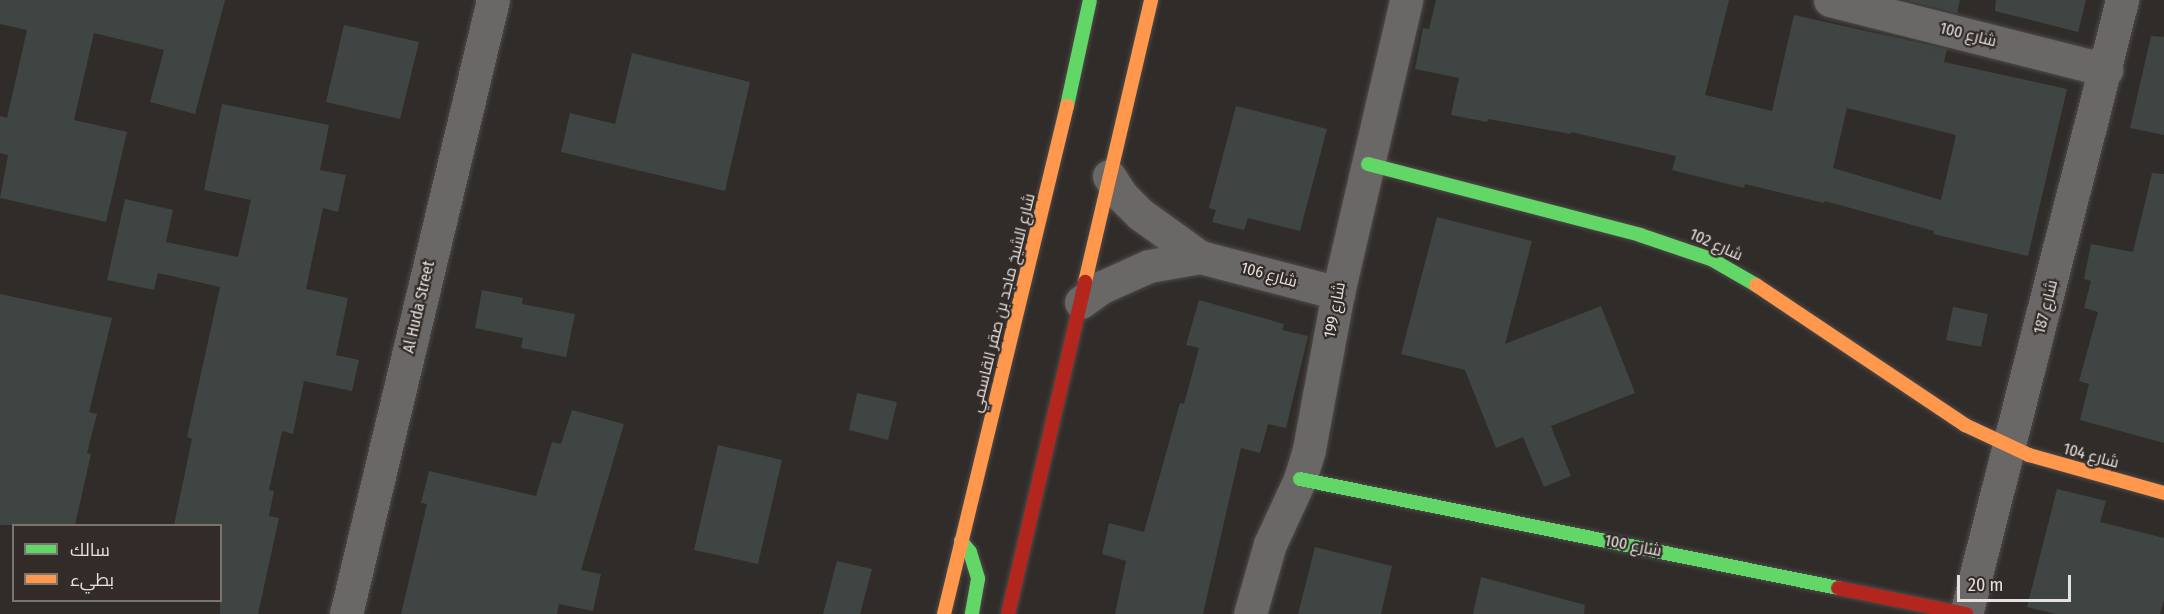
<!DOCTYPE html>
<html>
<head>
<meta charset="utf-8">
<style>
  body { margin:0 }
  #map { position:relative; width:2164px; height:614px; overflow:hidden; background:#302c2a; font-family:"Fira Sans Condensed",Cairo,sans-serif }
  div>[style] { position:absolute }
  .building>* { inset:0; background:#3f4543 }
  .roads { filter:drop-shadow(0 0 2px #4d4a48) drop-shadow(0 0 2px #4d4a48) }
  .street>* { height:33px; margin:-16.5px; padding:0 16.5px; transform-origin:16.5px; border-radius:16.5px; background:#6a6866 }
  .fast>* { height:14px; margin:-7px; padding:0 7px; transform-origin:7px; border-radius:7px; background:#63d668 }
  .slow>* { height:14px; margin:-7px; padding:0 7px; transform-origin:7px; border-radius:7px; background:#ff974d }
  .jam>* { height:14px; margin:-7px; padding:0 7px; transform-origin:7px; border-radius:7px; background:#b3261e }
  span { translate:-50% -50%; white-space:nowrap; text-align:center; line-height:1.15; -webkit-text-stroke:4.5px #322b28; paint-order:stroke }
  .street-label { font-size:16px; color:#e5e1df }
  .legend { position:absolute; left:12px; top:524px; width:210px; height:78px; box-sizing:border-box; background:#322b28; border:2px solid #7a7471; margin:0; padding:8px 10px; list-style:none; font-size:18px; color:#e5e1df }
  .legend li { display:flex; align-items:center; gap:12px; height:30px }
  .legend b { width:30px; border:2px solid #7a7471 }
  .scale { position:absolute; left:1957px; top:575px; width:114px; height:27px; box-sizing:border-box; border:3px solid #e5e1df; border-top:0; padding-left:8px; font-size:18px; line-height:21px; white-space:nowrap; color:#e5e1df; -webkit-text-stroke:4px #322b28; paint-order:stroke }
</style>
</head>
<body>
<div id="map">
  <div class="building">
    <i style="clip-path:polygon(0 0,225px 0,195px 114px,150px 102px,164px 50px,94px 33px,74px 120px,127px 132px,106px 222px,0 198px,8px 155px,0 153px,0 116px,7px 118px,27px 30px,0 24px)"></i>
    <i style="clip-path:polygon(evenodd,1436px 0,1729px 0,1705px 95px,1772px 111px,1794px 15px,1947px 49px,1944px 62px,2067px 89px,2028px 256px,1933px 234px,1934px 231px,1825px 201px,1824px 203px,1745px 184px,1744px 188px,1672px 170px,1676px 156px,1571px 132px,1571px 134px,1488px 119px,1487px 122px,1451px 115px,1459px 78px,1415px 69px,1423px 28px,1429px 29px,1436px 0,1847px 108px,1956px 135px,1941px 200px,1833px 168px,1847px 108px)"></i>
    <i style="clip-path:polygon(1906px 0,1960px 0,1957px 13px)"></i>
    <i style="clip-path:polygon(1996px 0,2086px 0,2078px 32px,1995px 11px)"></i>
    <i style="clip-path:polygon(344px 25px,419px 42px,400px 119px,326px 102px)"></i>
    <i style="clip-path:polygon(2151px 36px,2164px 37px,2164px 135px,2130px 128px)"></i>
    <i style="clip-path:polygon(632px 53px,750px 82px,725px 191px,561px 152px,570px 113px,615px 124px)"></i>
    <i style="clip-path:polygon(222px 104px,329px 125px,320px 170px,346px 175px,338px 212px,323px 208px,306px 289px,348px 298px,336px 355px,359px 360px,352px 391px,304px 381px,293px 434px,282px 431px,269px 490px,274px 491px,269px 516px,279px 518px,258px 614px,220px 614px,220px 525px,174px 525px,192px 439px,187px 437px,220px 287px,158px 273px,154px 290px,107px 280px,125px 199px,173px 210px,166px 242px,238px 257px,251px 200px,204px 190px)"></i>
    <i style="clip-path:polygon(1236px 106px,1327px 129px,1300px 231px,1248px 218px,1244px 230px,1212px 222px,1216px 210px,1209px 208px)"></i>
    <i style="clip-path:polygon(2152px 173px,2164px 174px,2164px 443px,2080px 420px,2089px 384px,2079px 381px,2098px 312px,2084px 308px,2091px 281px,2084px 279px,2091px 244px,2133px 252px)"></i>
    <i style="clip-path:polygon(1437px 217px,1532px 241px,1505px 344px,1601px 306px,1635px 393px,1551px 426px,1571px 476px,1544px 487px,1523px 437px,1496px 448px,1465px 370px,1401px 354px)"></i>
    <i style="clip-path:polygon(482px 290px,523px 298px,522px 304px,575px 314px,566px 357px,521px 348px,523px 338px,475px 328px)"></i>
    <i style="clip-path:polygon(0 294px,112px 318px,89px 412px,97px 414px,87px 453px,91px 454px,75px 525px,0 525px)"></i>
    <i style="clip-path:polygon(1199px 300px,1284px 324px,1282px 330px,1308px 336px,1286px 428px,1268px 424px,1260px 453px,1241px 448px,1203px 614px,1115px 614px,1126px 561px,1102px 554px,1109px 523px,1144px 532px,1180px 403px,1184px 404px,1199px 348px,1186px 345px)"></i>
    <i style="clip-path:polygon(1953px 307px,1988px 314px,1981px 347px,1946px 340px)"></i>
    <i style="clip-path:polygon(857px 393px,897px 402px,888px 440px,849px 430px)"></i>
    <i style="clip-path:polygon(572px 410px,624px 424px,581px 570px,601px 574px,593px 611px,559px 604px,557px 614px,401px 614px,427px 504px,421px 503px,429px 471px,536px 496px,552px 442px,561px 444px)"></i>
    <i style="clip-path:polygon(718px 445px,782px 460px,758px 564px,694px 550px)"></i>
    <i style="clip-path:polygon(2057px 489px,2106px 501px,2100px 522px,2164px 538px,2164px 600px,2160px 614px,2056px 614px,2027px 607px)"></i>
    <i style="clip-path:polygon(1315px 547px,1392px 566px,1381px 614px,1298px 614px)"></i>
    <i style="clip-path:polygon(837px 561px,872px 569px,860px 614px,823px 614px)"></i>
    <i style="clip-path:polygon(1481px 577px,1585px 605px,1584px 614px,1473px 614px)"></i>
  </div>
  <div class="roads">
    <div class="street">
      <i style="left:1830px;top:0;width:285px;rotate:14.2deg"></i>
      <i style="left:1109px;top:176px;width:24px;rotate:57deg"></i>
      <i style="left:1122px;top:196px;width:25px;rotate:45deg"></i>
      <i style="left:1140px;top:214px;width:74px;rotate:35.6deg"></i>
      <i style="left:1200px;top:257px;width:143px;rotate:14.6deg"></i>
      <i style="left:1081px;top:302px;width:26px;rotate:-36deg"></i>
      <i style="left:1102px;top:287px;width:51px;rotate:-24.1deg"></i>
      <i style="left:1149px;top:266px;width:52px;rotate:-10deg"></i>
      <i style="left:346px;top:614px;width:631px;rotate:-76.54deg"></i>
      <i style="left:1250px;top:614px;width:73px;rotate:-74.1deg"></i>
      <i style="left:1270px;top:544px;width:72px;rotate:-65.2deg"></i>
      <i style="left:1300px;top:479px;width:31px;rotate:-73deg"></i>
      <i style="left:1309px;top:449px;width:159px;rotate:-79.5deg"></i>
      <i style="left:1338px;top:293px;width:301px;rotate:-76.9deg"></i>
      <i style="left:1966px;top:614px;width:634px;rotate:-75.74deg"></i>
    </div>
    <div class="fast">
      <i style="left:1067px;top:106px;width:108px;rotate:-77.8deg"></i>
      <i style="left:1368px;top:164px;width:281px;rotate:14.6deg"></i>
      <i style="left:1640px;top:235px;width:75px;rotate:18.7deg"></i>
      <i style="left:1711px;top:259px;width:52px;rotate:30deg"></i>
      <i style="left:1300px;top:479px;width:549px;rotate:11.45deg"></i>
      <i style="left:961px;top:541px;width:14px;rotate:51deg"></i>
      <i style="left:970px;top:552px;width:28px;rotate:73deg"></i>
      <i style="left:978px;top:579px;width:36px;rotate:100deg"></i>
    </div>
    <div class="slow">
      <i style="left:1085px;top:282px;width:290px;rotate:-76.8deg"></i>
      <i style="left:1756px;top:285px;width:252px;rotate:33.8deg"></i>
      <i style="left:1965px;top:425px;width:71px;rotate:25.1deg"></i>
      <i style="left:2029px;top:455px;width:140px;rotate:15.7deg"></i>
      <i style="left:944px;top:614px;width:523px;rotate:-76.39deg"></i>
    </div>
    <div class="jam">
      <i style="left:1838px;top:588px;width:131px;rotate:11.5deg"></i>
      <i style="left:1008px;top:614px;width:341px;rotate:-76.9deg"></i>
    </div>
  </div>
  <div class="street-label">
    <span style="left:1968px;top:35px;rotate:14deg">شارع 100</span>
    <span style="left:1716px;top:245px;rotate:24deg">شارع 102</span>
    <span style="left:1269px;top:275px;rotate:15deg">شارع 106</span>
    <span style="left:1003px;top:303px;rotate:-76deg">شارع الشيخ ماجد بن صقر القاسمي</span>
    <span style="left:419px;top:307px;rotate:-77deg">Al Huda Street</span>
    <span style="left:2046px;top:307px;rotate:-76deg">شارع 187</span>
    <span style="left:1335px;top:310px;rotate:-79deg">شارع 199</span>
    <span style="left:2091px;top:456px;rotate:15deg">شارع 104</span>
    <span style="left:1633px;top:546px;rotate:11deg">شارع 100</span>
  </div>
  <ul class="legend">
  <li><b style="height:8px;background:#63d668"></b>سالك</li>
  <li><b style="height:8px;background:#ff974d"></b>بطيء</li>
  </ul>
  <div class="scale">20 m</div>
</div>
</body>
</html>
